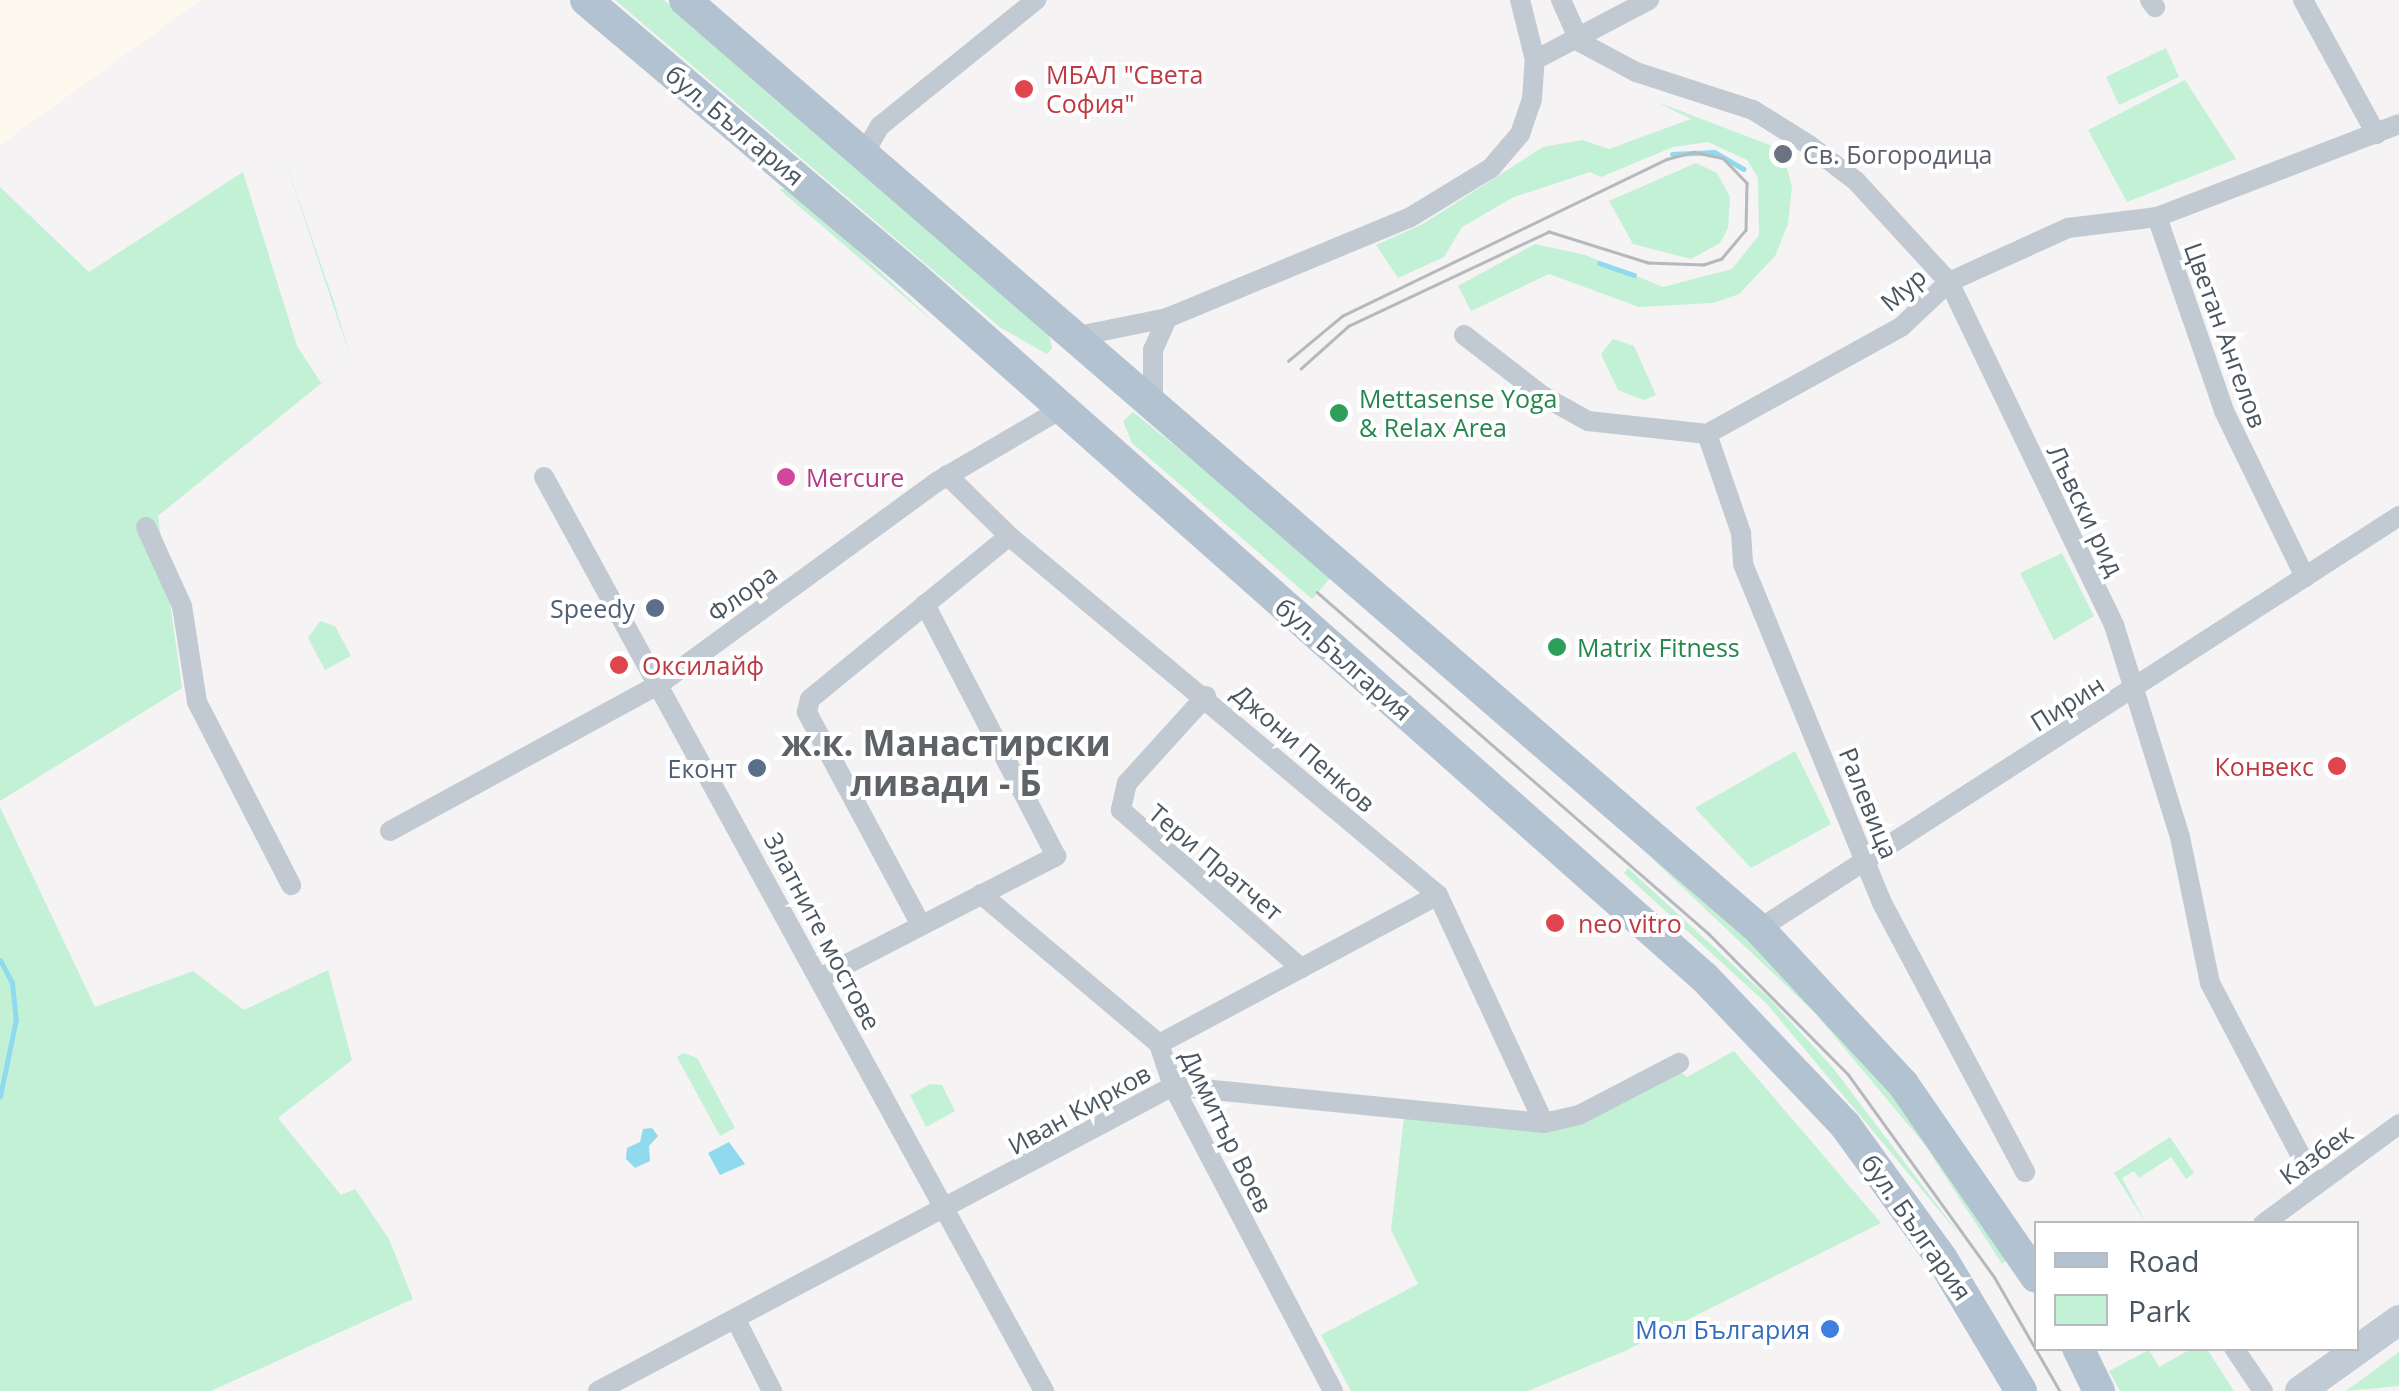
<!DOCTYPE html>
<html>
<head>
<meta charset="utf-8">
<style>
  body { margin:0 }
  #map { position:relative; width:2399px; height:1391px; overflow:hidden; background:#f5f3f3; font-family:"Open Sans",sans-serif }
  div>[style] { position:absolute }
  .commercial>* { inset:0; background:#fdf9ef }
  .green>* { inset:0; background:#c3f1d5 }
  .water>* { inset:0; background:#90daee }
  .stream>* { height:5px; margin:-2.5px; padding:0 2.5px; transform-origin:2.5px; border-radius:2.5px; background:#90daee }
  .minor>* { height:20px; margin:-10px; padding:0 10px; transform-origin:10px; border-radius:10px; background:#c1cad2 }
  .secondary>* { height:30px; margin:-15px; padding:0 15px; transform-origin:15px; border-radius:15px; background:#c1cbd6 }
  .primary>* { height:32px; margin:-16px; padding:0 16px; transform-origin:16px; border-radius:16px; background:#b3c2d1 }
  .tram>* { height:2.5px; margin:-1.25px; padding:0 1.25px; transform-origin:1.25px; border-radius:1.25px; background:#b5b8bd }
  .dots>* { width:28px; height:28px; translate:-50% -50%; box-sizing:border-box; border:5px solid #fff; border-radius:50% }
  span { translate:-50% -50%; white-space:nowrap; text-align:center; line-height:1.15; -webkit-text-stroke:8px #fff; paint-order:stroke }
  .health-label { font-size:25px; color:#be3a42 }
  .left { translate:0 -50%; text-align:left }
  .right { translate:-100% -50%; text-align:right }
  .street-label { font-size:25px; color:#4a5661 }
  .worship-label { font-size:25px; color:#5b616d }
  .leisure-label { font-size:25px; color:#27864d }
  .hotel-label { font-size:25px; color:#b23c85 }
  .service-label { font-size:25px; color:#4e5e75 }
  .shop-label { font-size:25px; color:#366cbe }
  .district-label { font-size:35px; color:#5f6368; font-weight:700 }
  .legend { position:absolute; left:2034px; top:1221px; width:325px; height:130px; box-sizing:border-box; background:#fff; border:2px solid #b7bbc0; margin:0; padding:12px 18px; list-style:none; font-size:30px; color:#4a5661 }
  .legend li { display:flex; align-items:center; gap:20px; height:50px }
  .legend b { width:50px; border:2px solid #b7bbc0 }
</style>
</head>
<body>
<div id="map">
  <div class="commercial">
    <i style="clip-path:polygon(0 0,201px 0,0 145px)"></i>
  </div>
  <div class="green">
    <i style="clip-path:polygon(615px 0,664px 0,1048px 332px,1052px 348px,1047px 354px,1001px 328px)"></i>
    <i style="clip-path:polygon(2166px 48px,2179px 77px,2119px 105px,2106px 77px)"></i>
    <i style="clip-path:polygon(2185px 80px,2236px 159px,2127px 202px,2088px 130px)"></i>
    <i style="clip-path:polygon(1657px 102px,1775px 147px,1786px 165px,1792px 186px,1788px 224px,1775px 256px,1739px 294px,1713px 303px,1639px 307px,1549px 274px,1471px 311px,1458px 286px,1535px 244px,1585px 255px,1663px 287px,1732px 269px,1759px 235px,1758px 178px,1747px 160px,1708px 142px,1673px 147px,1601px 177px,1590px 172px,1514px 197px,1462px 227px,1444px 257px,1398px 278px,1376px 245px,1423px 224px,1543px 147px,1582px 140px,1609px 149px,1691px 119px)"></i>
    <i style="clip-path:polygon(282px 152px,334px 302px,351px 359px,158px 516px,182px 688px,0 801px,0 187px,89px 272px,243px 172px,297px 346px,321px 383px,351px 359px)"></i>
    <i style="clip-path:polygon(1696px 163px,1717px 173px,1730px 197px,1728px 228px,1720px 243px,1691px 259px,1633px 244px,1609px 201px)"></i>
    <i style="clip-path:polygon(779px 189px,792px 189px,936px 324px)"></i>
    <i style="clip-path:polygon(1613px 339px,1634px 346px,1656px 395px,1644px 400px,1618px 390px,1601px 354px)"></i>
    <i style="clip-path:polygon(1133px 412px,1334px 574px,1312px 599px,1132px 443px,1123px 421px)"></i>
    <i style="clip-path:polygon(2062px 553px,2094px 616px,2054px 640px,2020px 573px)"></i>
    <i style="clip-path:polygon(320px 621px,335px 626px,351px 656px,325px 670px,308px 638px)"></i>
    <i style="clip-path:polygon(1795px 751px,1831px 824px,1751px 868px,1695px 808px)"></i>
    <i style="clip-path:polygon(0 807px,95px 1007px,193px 971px,244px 1010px,328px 970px,352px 1060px,278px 1118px,341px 1195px,355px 1189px,389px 1239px,413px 1299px,211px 1391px,0 1391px)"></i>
    <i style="clip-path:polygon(1641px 848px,1751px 939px,1878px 1074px,2011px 1257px,2002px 1264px,1925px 1145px,1815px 1013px)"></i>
    <i style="clip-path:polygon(1628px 868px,1770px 999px,1833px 1068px,1963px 1239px,1767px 1004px,1624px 873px)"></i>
    <i style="clip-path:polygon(1734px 1051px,1881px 1223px,1625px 1351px,1528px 1391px,1351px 1391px,1321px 1335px,1418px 1284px,1391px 1230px,1404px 1117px,1530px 1131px,1677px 1070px,1687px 1077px)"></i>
    <i style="clip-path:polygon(684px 1053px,697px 1058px,735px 1128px,720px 1136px,677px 1057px)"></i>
    <i style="clip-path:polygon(930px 1084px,942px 1085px,955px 1111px,926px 1127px,910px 1095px)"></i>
    <i style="clip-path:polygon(2170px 1137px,2194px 1173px,2186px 1179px,2171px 1157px,2139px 1178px,2134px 1171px,2122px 1178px,2146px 1223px,2114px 1173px)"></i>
    <i style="clip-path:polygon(2193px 1348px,2207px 1349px,2234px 1391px,2120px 1391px,2109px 1371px,2149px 1350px,2159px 1367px)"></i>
    <i style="clip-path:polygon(2399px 1352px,2399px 1386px,2346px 1391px)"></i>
  </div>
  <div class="water">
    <i style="clip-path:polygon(652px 1128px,658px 1136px,649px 1146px,650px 1161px,635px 1168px,626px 1159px,627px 1148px,640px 1142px,643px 1129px)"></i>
    <i style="clip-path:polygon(729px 1142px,745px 1164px,720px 1175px,708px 1153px)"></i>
  </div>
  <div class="stream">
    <i style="left:1672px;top:154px;width:42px;rotate:-2.7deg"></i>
    <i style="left:1714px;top:152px;width:34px;rotate:30deg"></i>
    <i style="left:1599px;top:263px;width:37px;rotate:19deg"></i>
    <i style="left:0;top:960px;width:26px;rotate:62deg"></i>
    <i style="left:12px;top:983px;width:36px;rotate:84deg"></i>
    <i style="left:16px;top:1019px;width:79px;rotate:101.7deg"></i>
  </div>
  <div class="minor">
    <i style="left:1561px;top:0;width:46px;rotate:65.7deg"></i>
    <i style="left:2150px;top:0;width:9px;rotate:54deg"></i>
    <i style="left:2303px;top:0;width:153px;rotate:61.4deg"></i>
    <i style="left:1580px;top:42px;width:64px;rotate:28.2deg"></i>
    <i style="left:1636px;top:72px;width:123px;rotate:18deg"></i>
    <i style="left:1753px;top:110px;width:66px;rotate:32deg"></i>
    <i style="left:1809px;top:145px;width:59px;rotate:37.5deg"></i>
    <i style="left:1856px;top:181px;width:137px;rotate:47.4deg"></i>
    <i style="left:1949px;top:282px;width:381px;rotate:64.3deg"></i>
    <i style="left:2114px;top:625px;width:222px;rotate:72.7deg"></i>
    <i style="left:2180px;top:837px;width:149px;rotate:78.4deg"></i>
    <i style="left:2210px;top:983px;width:228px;rotate:62.3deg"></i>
    <i style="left:1535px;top:60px;width:129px;rotate:-27.8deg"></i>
    <i style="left:862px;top:157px;width:36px;rotate:-60deg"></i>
    <i style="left:880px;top:126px;width:201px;rotate:-38.9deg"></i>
    <i style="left:2157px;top:217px;width:205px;rotate:70.9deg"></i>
    <i style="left:2224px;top:411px;width:185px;rotate:64deg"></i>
    <i style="left:1464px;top:335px;width:100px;rotate:37.7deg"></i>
    <i style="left:1543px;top:396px;width:51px;rotate:29.1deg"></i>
    <i style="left:1588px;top:421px;width:120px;rotate:6.2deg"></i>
    <i style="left:1707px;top:434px;width:222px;rotate:-28.9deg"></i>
    <i style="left:1901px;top:327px;width:66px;rotate:-43.2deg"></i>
    <i style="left:1949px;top:282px;width:131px;rotate:-24.4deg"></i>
    <i style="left:2068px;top:228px;width:90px;rotate:-7deg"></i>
    <i style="left:2157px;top:217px;width:259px;rotate:-21deg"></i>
    <i style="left:1073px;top:337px;width:96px;rotate:-11.4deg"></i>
    <i style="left:1167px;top:318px;width:262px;rotate:-22.5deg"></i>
    <i style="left:1409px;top:218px;width:96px;rotate:-31.4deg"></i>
    <i style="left:1491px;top:168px;width:45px;rotate:-49.5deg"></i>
    <i style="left:1520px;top:134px;width:37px;rotate:-71deg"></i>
    <i style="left:1532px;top:99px;width:39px;rotate:-86deg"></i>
    <i style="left:1535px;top:60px;width:62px;rotate:-104deg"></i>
    <i style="left:1153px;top:405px;width:55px;rotate:-90deg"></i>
    <i style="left:1153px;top:350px;width:35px;rotate:-66deg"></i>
    <i style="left:1707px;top:434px;width:105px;rotate:71deg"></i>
    <i style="left:1741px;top:533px;width:31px;rotate:86deg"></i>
    <i style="left:1743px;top:564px;width:364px;rotate:67.7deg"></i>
    <i style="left:1881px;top:901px;width:307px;rotate:62deg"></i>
    <i style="left:947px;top:475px;width:87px;rotate:44.5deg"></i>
    <i style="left:1009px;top:536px;width:559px;rotate:39.92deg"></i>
    <i style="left:1438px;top:895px;width:251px;rotate:65.1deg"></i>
    <i style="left:544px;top:477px;width:1042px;rotate:61.32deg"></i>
    <i style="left:146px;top:527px;width:87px;rotate:65.5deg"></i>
    <i style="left:182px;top:606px;width:97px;rotate:81.1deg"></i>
    <i style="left:197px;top:702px;width:206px;rotate:62.8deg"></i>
    <i style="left:1206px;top:696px;width:118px;rotate:132.2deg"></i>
    <i style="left:1127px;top:783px;width:28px;rotate:103deg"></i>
    <i style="left:1121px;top:810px;width:240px;rotate:41.3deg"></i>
    <i style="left:390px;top:831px;width:309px;rotate:-28.6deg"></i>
    <i style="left:661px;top:683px;width:339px;rotate:-36.1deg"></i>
    <i style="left:935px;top:483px;width:146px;rotate:-30.4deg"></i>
    <i style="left:981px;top:894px;width:233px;rotate:40.1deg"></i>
    <i style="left:1159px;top:1044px;width:44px;rotate:71.6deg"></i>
    <i style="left:1173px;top:1086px;width:344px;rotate:62.3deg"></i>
    <i style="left:921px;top:925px;width:242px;rotate:-118.2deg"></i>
    <i style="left:807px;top:712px;width:13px;rotate:-77deg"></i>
    <i style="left:810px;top:699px;width:257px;rotate:-39.3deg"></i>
    <i style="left:1759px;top:929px;width:762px;rotate:-32.83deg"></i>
    <i style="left:820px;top:978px;width:266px;rotate:-27.3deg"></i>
    <i style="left:1056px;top:856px;width:284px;rotate:-117.5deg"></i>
    <i style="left:1159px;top:1044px;width:316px;rotate:-28.1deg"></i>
    <i style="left:2263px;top:1224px;width:169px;rotate:-36.3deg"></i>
    <i style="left:736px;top:1320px;width:80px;rotate:63.1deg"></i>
    <i style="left:2234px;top:1348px;width:52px;rotate:56deg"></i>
    <i style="left:598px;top:1391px;width:651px;rotate:-27.94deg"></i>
    <i style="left:1173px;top:1086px;width:373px;rotate:5.7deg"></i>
    <i style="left:1544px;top:1123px;width:36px;rotate:-13deg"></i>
    <i style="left:1579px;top:1115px;width:113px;rotate:-27.5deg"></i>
  </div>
  <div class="secondary">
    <i style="left:2300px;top:1391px;width:122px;rotate:-35.6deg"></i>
  </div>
  <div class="primary">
    <i style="left:586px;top:0;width:429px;rotate:40.2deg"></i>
    <i style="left:914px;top:277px;width:1057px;rotate:41.55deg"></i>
    <i style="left:1705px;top:978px;width:203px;rotate:46.4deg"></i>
    <i style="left:1845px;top:1125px;width:165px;rotate:54.1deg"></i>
    <i style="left:1942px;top:1259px;width:154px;rotate:59.1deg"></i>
    <i style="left:685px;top:0;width:1420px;rotate:40.86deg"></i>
    <i style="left:1759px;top:929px;width:212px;rotate:47.1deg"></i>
    <i style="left:1903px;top:1084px;width:234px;rotate:55.4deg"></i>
    <i style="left:2078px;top:1348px;width:48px;rotate:64deg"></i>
  </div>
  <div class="tram">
    <i style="left:1288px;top:361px;width:70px;rotate:-39.8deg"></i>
    <i style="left:1342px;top:316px;width:361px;rotate:-25.8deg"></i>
    <i style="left:1667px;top:159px;width:28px;rotate:-15deg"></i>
    <i style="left:1694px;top:152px;width:30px;rotate:12deg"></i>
    <i style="left:1723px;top:158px;width:35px;rotate:46deg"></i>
    <i style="left:1747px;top:183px;width:47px;rotate:91.2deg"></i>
    <i style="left:1746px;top:230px;width:38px;rotate:130deg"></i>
    <i style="left:1722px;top:259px;width:19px;rotate:162deg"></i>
    <i style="left:1704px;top:265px;width:56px;rotate:-178deg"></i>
    <i style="left:1648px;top:263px;width:104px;rotate:-162.6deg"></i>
    <i style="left:1549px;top:232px;width:221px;rotate:154.8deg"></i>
    <i style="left:1349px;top:326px;width:64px;rotate:138.1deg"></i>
    <i style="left:1317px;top:592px;width:519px;rotate:41.09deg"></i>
    <i style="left:1708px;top:933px;width:199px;rotate:45.2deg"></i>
    <i style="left:1848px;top:1074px;width:251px;rotate:54.2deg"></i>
    <i style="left:1995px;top:1278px;width:130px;rotate:60.1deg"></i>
  </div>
  <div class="dots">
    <i style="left:1024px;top:89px;background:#e0444e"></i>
    <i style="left:1783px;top:154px;background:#6b7280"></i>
    <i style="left:1339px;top:413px;background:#2e9e5b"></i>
    <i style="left:786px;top:477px;background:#d1479c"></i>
    <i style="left:655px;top:608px;background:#5c6f8a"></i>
    <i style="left:1557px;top:647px;background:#2e9e5b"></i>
    <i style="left:619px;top:665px;background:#e0444e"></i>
    <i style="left:2337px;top:766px;background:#e0444e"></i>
    <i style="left:757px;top:768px;background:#5c6f8a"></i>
    <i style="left:1555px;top:923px;background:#e0444e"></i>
    <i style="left:1830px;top:1329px;background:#3f7fe0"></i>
  </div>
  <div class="health-label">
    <span class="left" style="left:1046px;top:89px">МБАЛ "Света<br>София"</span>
    <span class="left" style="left:642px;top:665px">Оксилайф</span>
    <span class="right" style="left:2314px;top:766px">Конвекс</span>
    <span class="left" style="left:1578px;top:923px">neo vitro</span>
  </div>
  <div class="street-label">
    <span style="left:735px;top:125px;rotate:40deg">бул. България</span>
    <span style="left:1903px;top:289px;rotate:-41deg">Мур</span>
    <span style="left:2226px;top:335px;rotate:70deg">Цветан Ангелов</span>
    <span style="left:2086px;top:510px;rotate:64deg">Лъвски рид</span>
    <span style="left:742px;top:593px;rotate:-36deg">Флора</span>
    <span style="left:1344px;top:659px;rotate:41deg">бул. България</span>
    <span style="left:2067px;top:703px;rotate:-32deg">Пирин</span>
    <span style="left:1304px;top:748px;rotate:41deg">Джони Пенков</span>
    <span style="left:1869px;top:803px;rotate:68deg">Ралевица</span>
    <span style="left:1216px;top:862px;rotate:40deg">Тери Пратчет</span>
    <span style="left:823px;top:931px;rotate:62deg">Златните мостове</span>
    <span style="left:1079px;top:1109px;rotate:-29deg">Иван Кирков</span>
    <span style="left:1227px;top:1131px;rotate:64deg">Димитър Воев</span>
    <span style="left:2316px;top:1154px;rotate:-36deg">Казбек</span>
    <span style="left:1917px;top:1227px;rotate:55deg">бул. България</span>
  </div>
  <div class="worship-label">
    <span class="left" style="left:1803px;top:154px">Св. Богородица</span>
  </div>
  <div class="leisure-label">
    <span class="left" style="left:1359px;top:413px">Mettasense Yoga<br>&amp; Relax Area</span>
    <span class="left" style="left:1577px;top:647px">Matrix Fitness</span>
  </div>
  <div class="hotel-label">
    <span class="left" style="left:806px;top:477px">Mercure</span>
  </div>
  <div class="service-label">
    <span class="right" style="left:635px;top:608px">Speedy</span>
    <span class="right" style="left:737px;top:768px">Еконт</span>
  </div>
  <div class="shop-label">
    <span class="right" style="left:1810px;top:1329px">Мол България</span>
  </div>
  <div class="district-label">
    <span style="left:946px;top:763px">ж.к. Манастирски<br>ливади - Б</span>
  </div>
  <ul class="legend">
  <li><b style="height:12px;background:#b3c2d1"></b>Road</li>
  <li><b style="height:28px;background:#c3f1d5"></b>Park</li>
  </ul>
</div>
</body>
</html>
